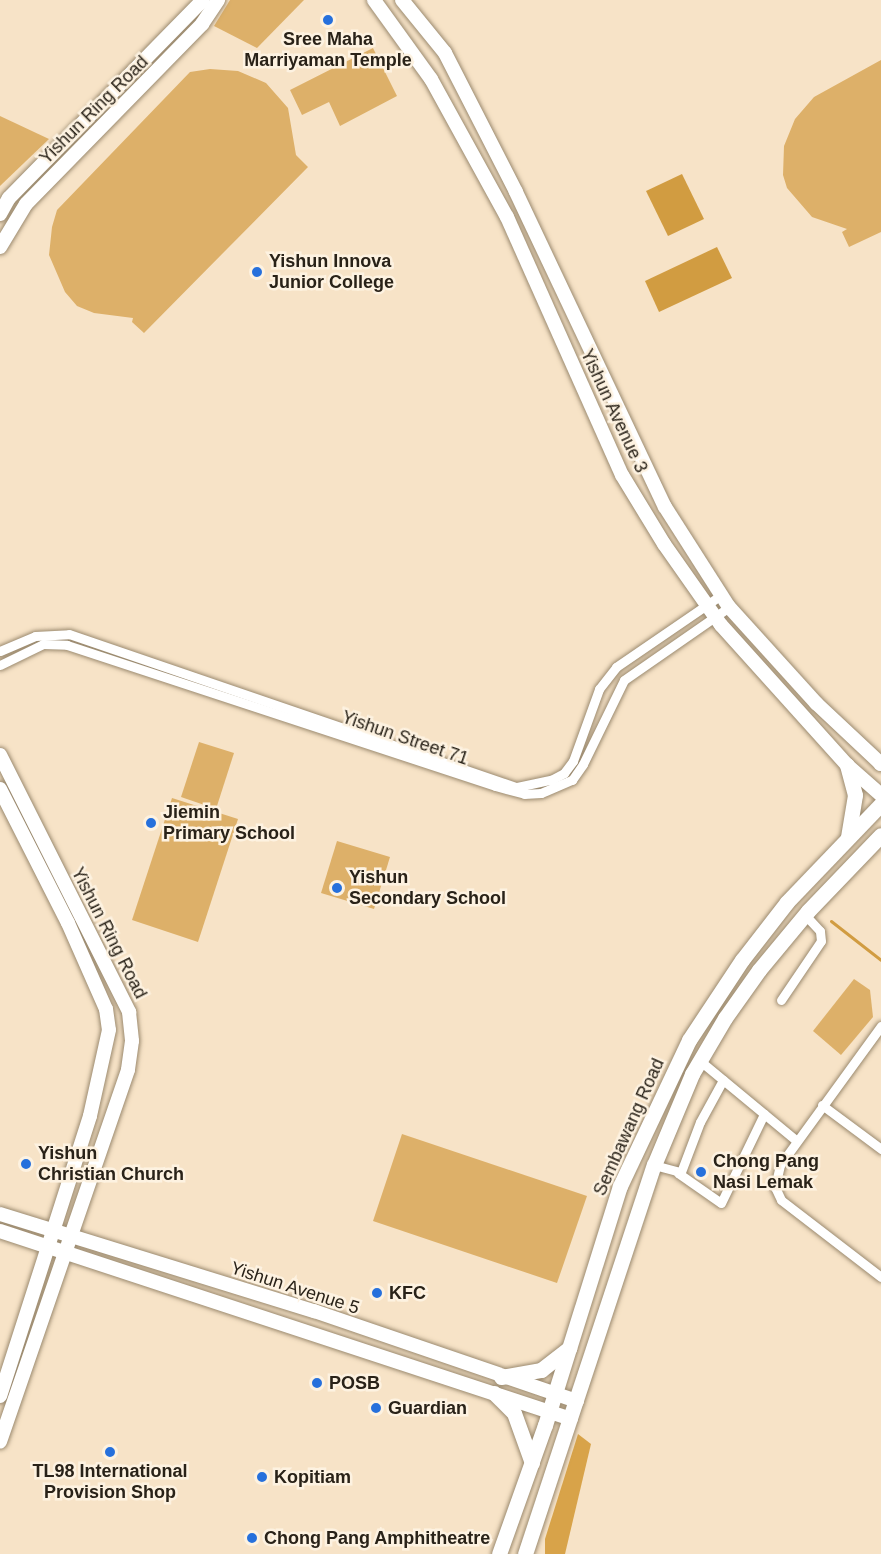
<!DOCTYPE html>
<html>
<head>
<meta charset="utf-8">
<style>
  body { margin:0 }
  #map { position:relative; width:881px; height:1554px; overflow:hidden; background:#f7e3c7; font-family:Arial,sans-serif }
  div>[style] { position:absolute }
  .green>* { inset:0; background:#ddb069 }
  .forest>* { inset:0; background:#d8a349 }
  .water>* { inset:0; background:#d19c41 }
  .stream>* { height:3px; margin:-1.5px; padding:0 1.5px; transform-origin:1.5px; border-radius:1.5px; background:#d19c41 }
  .roads { filter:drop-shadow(0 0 2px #9b8a6f) drop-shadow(0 0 2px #9b8a6f) }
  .minor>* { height:9px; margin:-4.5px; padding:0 4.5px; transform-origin:4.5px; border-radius:4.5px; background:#fff }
  .secondary>* { height:14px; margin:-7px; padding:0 7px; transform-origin:7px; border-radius:7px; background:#fff }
  .primary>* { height:15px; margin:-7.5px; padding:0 7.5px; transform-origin:7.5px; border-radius:7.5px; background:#fff }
  .dots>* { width:16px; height:16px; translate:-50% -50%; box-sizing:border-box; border:3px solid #fdf2e1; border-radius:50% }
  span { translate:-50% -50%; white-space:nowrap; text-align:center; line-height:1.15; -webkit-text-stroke:5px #fdf2e1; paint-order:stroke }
  .poi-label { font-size:18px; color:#292218; font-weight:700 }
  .left { translate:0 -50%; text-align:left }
  .street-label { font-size:18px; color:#292218 }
</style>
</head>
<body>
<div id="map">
  <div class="green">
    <i style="clip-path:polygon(230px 0,304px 0,257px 48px,214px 26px)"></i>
    <i style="clip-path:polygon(373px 48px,397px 96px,340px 126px,329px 102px,302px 115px,290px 90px)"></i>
    <i style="clip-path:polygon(881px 60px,881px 232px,849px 247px,842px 232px,847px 229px,812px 217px,787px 188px,783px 175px,784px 146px,795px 119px,814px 97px)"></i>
    <i style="clip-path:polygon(210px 69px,238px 71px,266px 83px,288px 108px,296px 155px,308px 167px,144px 333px,132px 322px,133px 318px,94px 313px,77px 306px,65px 292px,49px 255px,52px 227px,57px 210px,190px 72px)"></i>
    <i style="clip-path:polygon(0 116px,49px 139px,0 186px)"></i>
    <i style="clip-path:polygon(199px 742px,234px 753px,216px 809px,181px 797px)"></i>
    <i style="clip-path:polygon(172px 798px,238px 819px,198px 942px,132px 920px)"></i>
    <i style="clip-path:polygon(337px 841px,390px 857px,374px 909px,321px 893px)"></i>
    <i style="clip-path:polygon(854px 979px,870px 990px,873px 1017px,841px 1055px,813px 1031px)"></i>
    <i style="clip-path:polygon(402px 1134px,587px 1196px,557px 1283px,373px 1221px)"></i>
  </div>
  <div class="forest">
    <i style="clip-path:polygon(578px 1434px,591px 1444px,565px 1554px,545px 1554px,545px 1539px)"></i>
  </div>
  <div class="water">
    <i style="clip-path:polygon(682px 174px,704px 219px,668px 236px,646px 191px)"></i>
    <i style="clip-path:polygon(717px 247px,732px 278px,659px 312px,645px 281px)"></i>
  </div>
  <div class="stream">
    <i style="left:831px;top:921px;width:63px;rotate:38deg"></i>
  </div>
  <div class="roads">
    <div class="minor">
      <i style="left:0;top:651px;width:38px;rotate:-23deg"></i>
      <i style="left:35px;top:636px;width:34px;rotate:-3deg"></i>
      <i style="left:69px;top:634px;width:473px;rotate:18.9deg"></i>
      <i style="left:517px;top:787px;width:35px;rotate:-12deg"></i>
      <i style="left:551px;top:780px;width:15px;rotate:-28deg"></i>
      <i style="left:564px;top:773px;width:15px;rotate:-53deg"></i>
      <i style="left:573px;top:761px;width:77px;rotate:-70.1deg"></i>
      <i style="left:599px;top:689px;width:28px;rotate:-52deg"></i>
      <i style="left:616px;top:667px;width:127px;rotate:-34.4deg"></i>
      <i style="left:0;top:665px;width:48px;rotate:-26deg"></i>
      <i style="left:43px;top:644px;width:24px;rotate:2deg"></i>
      <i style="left:67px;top:645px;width:451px;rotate:18.2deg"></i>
      <i style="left:495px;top:786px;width:30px;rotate:15deg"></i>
      <i style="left:524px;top:794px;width:17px;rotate:-3deg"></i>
      <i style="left:541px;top:793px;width:34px;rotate:-23deg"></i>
      <i style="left:572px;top:780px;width:19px;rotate:-55deg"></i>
      <i style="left:583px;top:764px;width:93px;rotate:-64deg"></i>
      <i style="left:624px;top:680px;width:128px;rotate:-34.8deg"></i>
      <i style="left:781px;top:1000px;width:71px;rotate:-55.9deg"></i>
      <i style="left:821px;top:941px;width:10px;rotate:-96deg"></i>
      <i style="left:820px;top:931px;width:22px;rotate:-133deg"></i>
      <i style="left:881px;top:1026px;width:172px;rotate:126deg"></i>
      <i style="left:780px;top:1165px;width:23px;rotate:103deg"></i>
      <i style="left:775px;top:1187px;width:14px;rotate:65deg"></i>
      <i style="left:781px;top:1200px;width:126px;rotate:37.6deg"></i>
      <i style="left:699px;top:1060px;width:127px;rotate:39.6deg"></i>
      <i style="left:822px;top:1105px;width:74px;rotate:36.7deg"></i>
      <i style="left:654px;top:1165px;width:28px;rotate:15deg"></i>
      <i style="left:681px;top:1172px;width:53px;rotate:-69.2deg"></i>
      <i style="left:700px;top:1122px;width:48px;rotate:-61.3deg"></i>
      <i style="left:678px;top:1173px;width:52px;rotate:34.9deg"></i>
      <i style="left:721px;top:1203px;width:99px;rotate:-64.2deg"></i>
    </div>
    <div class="secondary">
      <i style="left:374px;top:0;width:97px;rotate:54.2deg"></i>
      <i style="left:431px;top:79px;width:158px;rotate:61.2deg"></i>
      <i style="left:507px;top:217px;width:282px;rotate:66deg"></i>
      <i style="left:622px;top:475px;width:81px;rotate:58.7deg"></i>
      <i style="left:664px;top:544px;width:99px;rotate:54.9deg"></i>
      <i style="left:721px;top:625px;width:188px;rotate:48deg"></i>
      <i style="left:847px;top:765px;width:45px;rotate:41.4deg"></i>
      <i style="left:402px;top:0;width:68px;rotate:50.9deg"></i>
      <i style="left:445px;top:53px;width:156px;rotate:62.9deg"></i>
      <i style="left:516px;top:192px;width:348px;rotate:64.7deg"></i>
      <i style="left:665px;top:507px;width:119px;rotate:57.4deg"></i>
      <i style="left:729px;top:607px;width:130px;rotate:47.8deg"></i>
      <i style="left:816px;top:703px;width:89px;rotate:43.2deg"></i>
      <i style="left:0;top:214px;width:18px;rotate:-61deg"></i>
      <i style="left:9px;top:198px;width:277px;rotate:-45.6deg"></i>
      <i style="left:0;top:247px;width:50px;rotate:-58.8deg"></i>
      <i style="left:26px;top:204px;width:252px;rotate:-45.6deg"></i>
      <i style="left:202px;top:24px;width:29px;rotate:-56deg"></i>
      <i style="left:0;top:755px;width:288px;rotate:63.3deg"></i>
      <i style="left:129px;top:1012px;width:29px;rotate:84deg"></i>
      <i style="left:132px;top:1041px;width:29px;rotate:98deg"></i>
      <i style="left:128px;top:1070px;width:393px;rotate:109deg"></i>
      <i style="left:0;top:789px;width:150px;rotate:63.1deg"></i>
      <i style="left:68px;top:923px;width:94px;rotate:66.2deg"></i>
      <i style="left:106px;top:1009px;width:21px;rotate:82deg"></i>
      <i style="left:109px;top:1030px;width:88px;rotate:102.5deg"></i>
      <i style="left:90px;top:1116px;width:294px;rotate:107.8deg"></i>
      <i style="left:0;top:1214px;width:329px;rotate:17.2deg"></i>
      <i style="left:314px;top:1311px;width:278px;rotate:18.9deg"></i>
      <i style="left:0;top:1231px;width:601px;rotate:18.22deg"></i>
    </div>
    <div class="primary">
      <i style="left:880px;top:763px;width:1px"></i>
      <i style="left:847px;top:765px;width:31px;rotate:75deg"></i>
      <i style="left:855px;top:795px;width:43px;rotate:99.5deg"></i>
      <i style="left:501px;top:1377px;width:41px;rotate:-9.9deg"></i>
      <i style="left:541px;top:1370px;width:36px;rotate:-38deg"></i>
      <i style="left:494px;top:1393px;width:28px;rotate:45deg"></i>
      <i style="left:514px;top:1413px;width:53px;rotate:70.2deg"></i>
      <i style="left:499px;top:1554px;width:137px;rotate:-70.4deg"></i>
      <i style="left:545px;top:1425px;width:250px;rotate:-72.6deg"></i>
      <i style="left:620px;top:1186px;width:161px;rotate:-64.7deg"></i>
      <i style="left:689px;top:1040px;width:96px;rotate:-56.5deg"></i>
      <i style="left:742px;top:960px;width:73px;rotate:-52.2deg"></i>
      <i style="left:787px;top:902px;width:136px;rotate:-46.2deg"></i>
      <i style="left:525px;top:1554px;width:410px;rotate:-71.7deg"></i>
      <i style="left:654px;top:1165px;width:99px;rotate:-67.3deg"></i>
      <i style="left:692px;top:1074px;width:65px;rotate:-59.5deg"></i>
      <i style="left:725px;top:1018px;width:59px;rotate:-54.7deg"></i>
      <i style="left:759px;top:970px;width:77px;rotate:-50.3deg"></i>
      <i style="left:808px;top:911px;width:105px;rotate:-46.2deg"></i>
    </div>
  </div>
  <div class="dots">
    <i style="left:328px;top:20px;background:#2670dc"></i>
    <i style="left:257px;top:272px;background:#2670dc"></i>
    <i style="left:151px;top:823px;background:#2670dc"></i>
    <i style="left:337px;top:888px;background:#2670dc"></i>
    <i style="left:26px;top:1164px;background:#2670dc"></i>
    <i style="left:701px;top:1172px;background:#2670dc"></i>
    <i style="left:377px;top:1293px;background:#2670dc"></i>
    <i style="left:317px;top:1383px;background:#2670dc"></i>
    <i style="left:376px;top:1408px;background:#2670dc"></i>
    <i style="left:110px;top:1452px;background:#2670dc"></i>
    <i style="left:262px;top:1477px;background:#2670dc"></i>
    <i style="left:252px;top:1538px;background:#2670dc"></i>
  </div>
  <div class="poi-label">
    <span style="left:328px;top:50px">Sree Maha<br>Marriyaman Temple</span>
    <span class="left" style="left:269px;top:272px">Yishun Innova<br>Junior College</span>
    <span class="left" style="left:163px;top:823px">Jiemin<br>Primary School</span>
    <span class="left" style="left:349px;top:888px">Yishun<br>Secondary School</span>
    <span class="left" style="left:38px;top:1164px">Yishun<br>Christian Church</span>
    <span class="left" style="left:713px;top:1172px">Chong Pang<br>Nasi Lemak</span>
    <span class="left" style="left:389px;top:1293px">KFC</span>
    <span class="left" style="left:329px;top:1383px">POSB</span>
    <span class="left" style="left:388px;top:1408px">Guardian</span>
    <span style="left:110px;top:1482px">TL98 International<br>Provision Shop</span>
    <span class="left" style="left:274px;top:1477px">Kopitiam</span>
    <span class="left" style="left:264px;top:1538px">Chong Pang Amphitheatre</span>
  </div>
  <div class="street-label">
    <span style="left:94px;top:110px;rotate:-45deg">Yishun Ring Road</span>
    <span style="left:614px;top:411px;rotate:65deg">Yishun Avenue 3</span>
    <span style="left:405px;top:738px;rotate:19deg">Yishun Street 71</span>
    <span style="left:109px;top:933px;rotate:63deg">Yishun Ring Road</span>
    <span style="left:629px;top:1127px;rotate:-66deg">Sembawang Road</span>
    <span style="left:295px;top:1288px;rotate:18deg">Yishun Avenue 5</span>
  </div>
</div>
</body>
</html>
